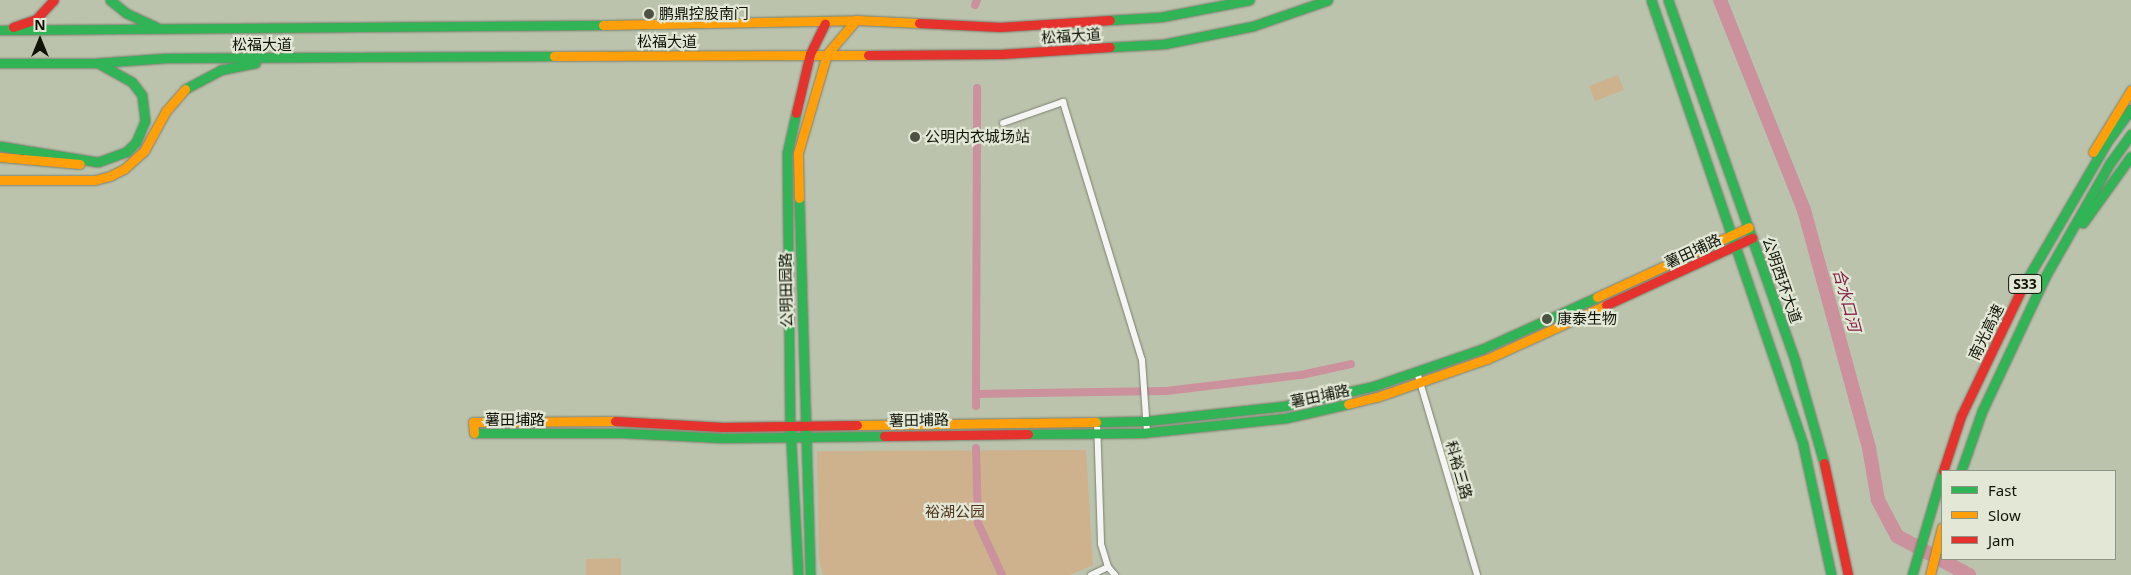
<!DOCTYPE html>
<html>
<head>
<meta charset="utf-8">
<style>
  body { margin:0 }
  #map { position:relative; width:2131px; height:575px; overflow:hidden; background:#bcc3ad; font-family:"Noto Sans","Noto Sans SC",sans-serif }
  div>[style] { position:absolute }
  .green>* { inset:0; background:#ceb18d }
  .canal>* { height:8px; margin:-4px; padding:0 4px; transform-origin:4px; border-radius:4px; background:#cb919c }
  .river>* { height:14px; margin:-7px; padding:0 7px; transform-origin:7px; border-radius:7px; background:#cb919c }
  .roads { filter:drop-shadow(0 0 1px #7b806f) drop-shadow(0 0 1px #7b806f) }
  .street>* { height:6px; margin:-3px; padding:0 3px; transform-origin:3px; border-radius:3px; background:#f5f6f3 }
  .fast>* { height:9px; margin:-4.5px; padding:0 4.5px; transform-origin:4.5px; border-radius:4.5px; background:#30b455 }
  .slow>* { height:9px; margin:-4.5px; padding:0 4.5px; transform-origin:4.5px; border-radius:4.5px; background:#ff9f0a }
  .jam>* { height:9px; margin:-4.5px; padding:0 4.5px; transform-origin:4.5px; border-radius:4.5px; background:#e5322d }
  .dots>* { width:14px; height:14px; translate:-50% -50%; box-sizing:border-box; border:2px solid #e2e8d5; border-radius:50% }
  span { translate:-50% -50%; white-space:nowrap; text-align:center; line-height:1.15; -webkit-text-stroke:4.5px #e2e8d5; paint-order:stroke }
  .shield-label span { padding:1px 4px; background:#e2e8d5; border:1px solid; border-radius:4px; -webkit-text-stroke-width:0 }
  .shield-label { font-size:14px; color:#101407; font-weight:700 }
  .poi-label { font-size:15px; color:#101407 }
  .left { translate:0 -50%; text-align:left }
  .street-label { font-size:15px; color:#101407 }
  .park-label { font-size:15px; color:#4f331a }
  .water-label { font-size:16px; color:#811b44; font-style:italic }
  .legend { position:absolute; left:1941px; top:470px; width:175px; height:90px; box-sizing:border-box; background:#e2e8d5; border:1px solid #8e9383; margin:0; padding:6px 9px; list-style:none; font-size:15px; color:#101407 }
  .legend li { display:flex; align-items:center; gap:10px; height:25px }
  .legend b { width:25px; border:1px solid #8e9383 }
  .north { position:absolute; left:15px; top:15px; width:50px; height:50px; -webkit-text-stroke:4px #e2e8d5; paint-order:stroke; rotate:0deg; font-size:14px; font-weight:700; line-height:20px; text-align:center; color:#101407 }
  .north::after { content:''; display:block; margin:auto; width:18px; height:22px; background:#101407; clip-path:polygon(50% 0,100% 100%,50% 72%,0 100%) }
</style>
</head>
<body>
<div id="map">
  <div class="green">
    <i style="clip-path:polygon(1618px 75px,1624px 90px,1595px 101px,1589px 86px)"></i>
    <i style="clip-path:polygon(1086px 450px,1093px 565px,1070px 575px,823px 575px,819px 558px,817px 451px)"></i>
    <i style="clip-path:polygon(621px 558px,621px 575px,586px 575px,586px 559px)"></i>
  </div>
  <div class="canal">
    <i style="left:975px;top:5px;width:5px;rotate:-68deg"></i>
    <i style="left:976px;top:394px;width:190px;rotate:-0.9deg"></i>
    <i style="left:1166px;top:391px;width:136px;rotate:-6.8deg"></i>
    <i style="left:1301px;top:375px;width:51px;rotate:-12.4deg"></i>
    <i style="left:976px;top:406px;width:318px;rotate:-89.8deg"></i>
    <i style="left:976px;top:448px;width:75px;rotate:88.5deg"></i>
    <i style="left:978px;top:523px;width:57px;rotate:65.2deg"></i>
  </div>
  <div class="river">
    <i style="left:1720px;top:0;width:226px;rotate:68.2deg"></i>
    <i style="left:1804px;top:210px;width:247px;rotate:74.7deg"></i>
    <i style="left:1869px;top:448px;width:53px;rotate:80.2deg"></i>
    <i style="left:1878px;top:500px;width:41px;rotate:62.2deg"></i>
    <i style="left:1897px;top:536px;width:82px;rotate:28.4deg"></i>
  </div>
  <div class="roads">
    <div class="street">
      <i style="left:1003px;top:123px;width:64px;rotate:-19.3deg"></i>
      <i style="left:1063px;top:102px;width:270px;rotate:73deg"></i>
      <i style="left:1142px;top:360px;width:72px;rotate:86deg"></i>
      <i style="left:1417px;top:372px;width:212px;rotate:73.5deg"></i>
      <i style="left:1097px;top:421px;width:123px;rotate:88.1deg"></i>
      <i style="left:1101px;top:544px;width:24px;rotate:73deg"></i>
      <i style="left:1108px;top:567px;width:11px;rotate:49deg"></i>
      <i style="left:1091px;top:575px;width:19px;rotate:-25deg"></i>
    </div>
    <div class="fast">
      <i style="left:110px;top:0;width:21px;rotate:39deg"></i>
      <i style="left:126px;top:13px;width:33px;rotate:25deg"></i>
      <i style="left:1651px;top:0;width:470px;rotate:71.1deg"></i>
      <i style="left:1803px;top:445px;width:133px;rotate:77.8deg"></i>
      <i style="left:1668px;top:0;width:383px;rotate:70.6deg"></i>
      <i style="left:1795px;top:361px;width:106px;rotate:74.1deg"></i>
      <i style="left:1110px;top:20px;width:51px;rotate:-3.4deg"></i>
      <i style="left:1161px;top:17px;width:90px;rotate:-10.9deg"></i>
      <i style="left:0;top:30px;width:603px;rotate:-0.48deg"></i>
      <i style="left:1110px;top:47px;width:54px;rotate:-3.2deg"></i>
      <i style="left:1164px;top:44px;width:91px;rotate:-11.4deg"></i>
      <i style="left:1253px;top:26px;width:79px;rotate:-19.1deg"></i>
      <i style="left:0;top:63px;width:95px"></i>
      <i style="left:95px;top:63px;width:71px;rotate:-4deg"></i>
      <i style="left:166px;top:58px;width:388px;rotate:-0.3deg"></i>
      <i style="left:185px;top:89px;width:40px;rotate:-28deg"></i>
      <i style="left:220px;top:70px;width:36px;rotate:-11deg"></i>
      <i style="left:796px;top:113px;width:41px;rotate:102.7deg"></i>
      <i style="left:787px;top:153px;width:272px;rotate:89.4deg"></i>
      <i style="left:790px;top:425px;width:150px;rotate:86.9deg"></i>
      <i style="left:0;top:146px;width:99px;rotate:9.3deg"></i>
      <i style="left:98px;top:162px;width:30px;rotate:-20deg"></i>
      <i style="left:126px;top:152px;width:14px;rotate:-45deg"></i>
      <i style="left:136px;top:142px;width:23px;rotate:-67deg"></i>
      <i style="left:145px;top:121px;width:26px;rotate:-97deg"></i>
      <i style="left:142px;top:95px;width:16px;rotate:-128deg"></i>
      <i style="left:132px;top:82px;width:38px;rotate:-151deg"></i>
      <i style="left:799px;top:198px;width:377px;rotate:88.3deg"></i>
      <i style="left:2083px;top:223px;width:82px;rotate:-54.4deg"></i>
      <i style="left:2023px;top:286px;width:167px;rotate:-59.7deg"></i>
      <i style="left:2107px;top:142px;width:41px;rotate:-54deg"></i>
      <i style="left:1096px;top:422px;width:50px;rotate:-1.1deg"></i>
      <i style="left:1146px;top:421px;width:139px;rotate:-6.2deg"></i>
      <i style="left:1284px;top:406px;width:92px;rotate:-12.5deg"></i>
      <i style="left:1374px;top:386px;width:114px;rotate:-18.9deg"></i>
      <i style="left:1482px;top:349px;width:126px;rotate:-24.3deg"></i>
      <i style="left:474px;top:433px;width:150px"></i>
      <i style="left:624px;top:433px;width:99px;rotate:2.9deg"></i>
      <i style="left:723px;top:438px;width:161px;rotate:-0.7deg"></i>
      <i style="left:1028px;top:434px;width:114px;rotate:-0.5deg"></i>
      <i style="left:1142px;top:433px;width:145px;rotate:-5.9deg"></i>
      <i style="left:1286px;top:418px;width:64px;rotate:-12.7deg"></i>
      <i style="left:1961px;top:471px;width:64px;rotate:-70.7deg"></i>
      <i style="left:1982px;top:411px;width:150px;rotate:-64.8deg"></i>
      <i style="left:2046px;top:275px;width:129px;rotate:-60.3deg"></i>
      <i style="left:2110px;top:163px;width:36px;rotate:-54deg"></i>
      <i style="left:1912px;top:575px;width:106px;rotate:-73.6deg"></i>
    </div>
    <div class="slow">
      <i style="left:603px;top:25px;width:253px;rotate:-1.1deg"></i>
      <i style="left:856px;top:20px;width:63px;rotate:2.7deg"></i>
      <i style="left:554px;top:56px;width:314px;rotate:-0.2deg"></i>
      <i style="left:2093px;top:152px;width:73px;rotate:-58.5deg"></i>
      <i style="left:0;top:157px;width:80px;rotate:5deg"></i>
      <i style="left:0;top:180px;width:95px"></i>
      <i style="left:95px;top:180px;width:16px;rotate:-15deg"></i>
      <i style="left:110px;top:176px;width:16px;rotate:-27deg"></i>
      <i style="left:124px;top:169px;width:27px;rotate:-42deg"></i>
      <i style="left:144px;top:151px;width:46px;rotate:-61.2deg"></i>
      <i style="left:166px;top:111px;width:29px;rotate:-49deg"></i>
      <i style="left:799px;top:198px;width:45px;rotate:-91.3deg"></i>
      <i style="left:798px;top:153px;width:103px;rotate:-73.7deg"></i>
      <i style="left:827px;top:54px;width:45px;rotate:-49.5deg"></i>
      <i style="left:1597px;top:297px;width:167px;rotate:-24.7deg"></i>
      <i style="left:1348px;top:404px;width:30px;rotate:-14deg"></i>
      <i style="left:1377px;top:397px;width:116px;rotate:-19.1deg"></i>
      <i style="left:1487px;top:359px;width:131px;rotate:-24.4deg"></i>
      <i style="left:857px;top:425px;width:239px;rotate:-0.7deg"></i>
      <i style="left:474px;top:433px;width:11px;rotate:-95deg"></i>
      <i style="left:473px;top:422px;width:142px;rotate:-0.4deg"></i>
      <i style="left:1930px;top:575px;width:49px;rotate:-76deg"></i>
    </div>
    <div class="jam">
      <i style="left:919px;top:23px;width:81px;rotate:2.8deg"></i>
      <i style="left:1000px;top:27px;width:110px;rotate:-3.6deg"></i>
      <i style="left:13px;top:27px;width:24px;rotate:-19deg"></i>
      <i style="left:36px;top:19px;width:26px;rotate:-47deg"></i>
      <i style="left:868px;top:55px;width:133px;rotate:-0.4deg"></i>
      <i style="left:1001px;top:54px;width:109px;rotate:-3.7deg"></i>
      <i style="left:796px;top:113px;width:61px;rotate:-76.7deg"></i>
      <i style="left:810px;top:54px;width:34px;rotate:-64deg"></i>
      <i style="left:1606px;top:305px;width:161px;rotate:-24.7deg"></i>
      <i style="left:615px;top:421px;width:108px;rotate:3.2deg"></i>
      <i style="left:723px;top:427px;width:134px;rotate:-0.9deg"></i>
      <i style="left:884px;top:436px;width:144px;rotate:-0.8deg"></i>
      <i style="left:1824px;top:463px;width:115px;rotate:77.9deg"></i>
      <i style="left:1943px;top:471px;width:58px;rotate:-71.9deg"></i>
      <i style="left:1961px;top:416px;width:144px;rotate:-64.5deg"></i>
    </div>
  </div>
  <div class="dots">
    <i style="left:649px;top:14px;background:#4c5141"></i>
    <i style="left:915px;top:137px;background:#4c5141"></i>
    <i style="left:1547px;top:319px;background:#4c5141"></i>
  </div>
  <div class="shield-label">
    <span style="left:2025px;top:284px">S33</span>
  </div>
  <div class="poi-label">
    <span class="left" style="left:659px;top:14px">鹏鼎控股南门</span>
    <span class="left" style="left:925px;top:137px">公明内衣城场站</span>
    <span class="left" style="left:1557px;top:319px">康泰生物</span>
  </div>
  <div class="street-label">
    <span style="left:1071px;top:36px;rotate:-4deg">松福大道</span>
    <span style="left:667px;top:42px">松福大道</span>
    <span style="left:262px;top:45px">松福大道</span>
    <span style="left:1693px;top:251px;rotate:-25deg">薯田埔路</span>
    <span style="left:1782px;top:280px;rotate:71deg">公明西环大道</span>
    <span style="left:786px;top:290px;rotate:-91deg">公明田园路</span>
    <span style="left:1986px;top:332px;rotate:-64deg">南光高速</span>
    <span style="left:1320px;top:396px;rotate:-12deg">薯田埔路</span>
    <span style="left:515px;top:420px">薯田埔路</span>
    <span style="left:919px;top:420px;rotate:-1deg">薯田埔路</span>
    <span style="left:1459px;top:470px;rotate:74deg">科裕三路</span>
  </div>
  <div class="park-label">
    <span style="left:955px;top:512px">裕湖公园</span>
  </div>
  <div class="water-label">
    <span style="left:1847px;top:300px;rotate:75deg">合水口河</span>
  </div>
  <ul class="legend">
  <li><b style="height:6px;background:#30b455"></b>Fast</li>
  <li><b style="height:6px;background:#ff9f0a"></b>Slow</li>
  <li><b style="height:6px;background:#e5322d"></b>Jam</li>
  </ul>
  <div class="north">N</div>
</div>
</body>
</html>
